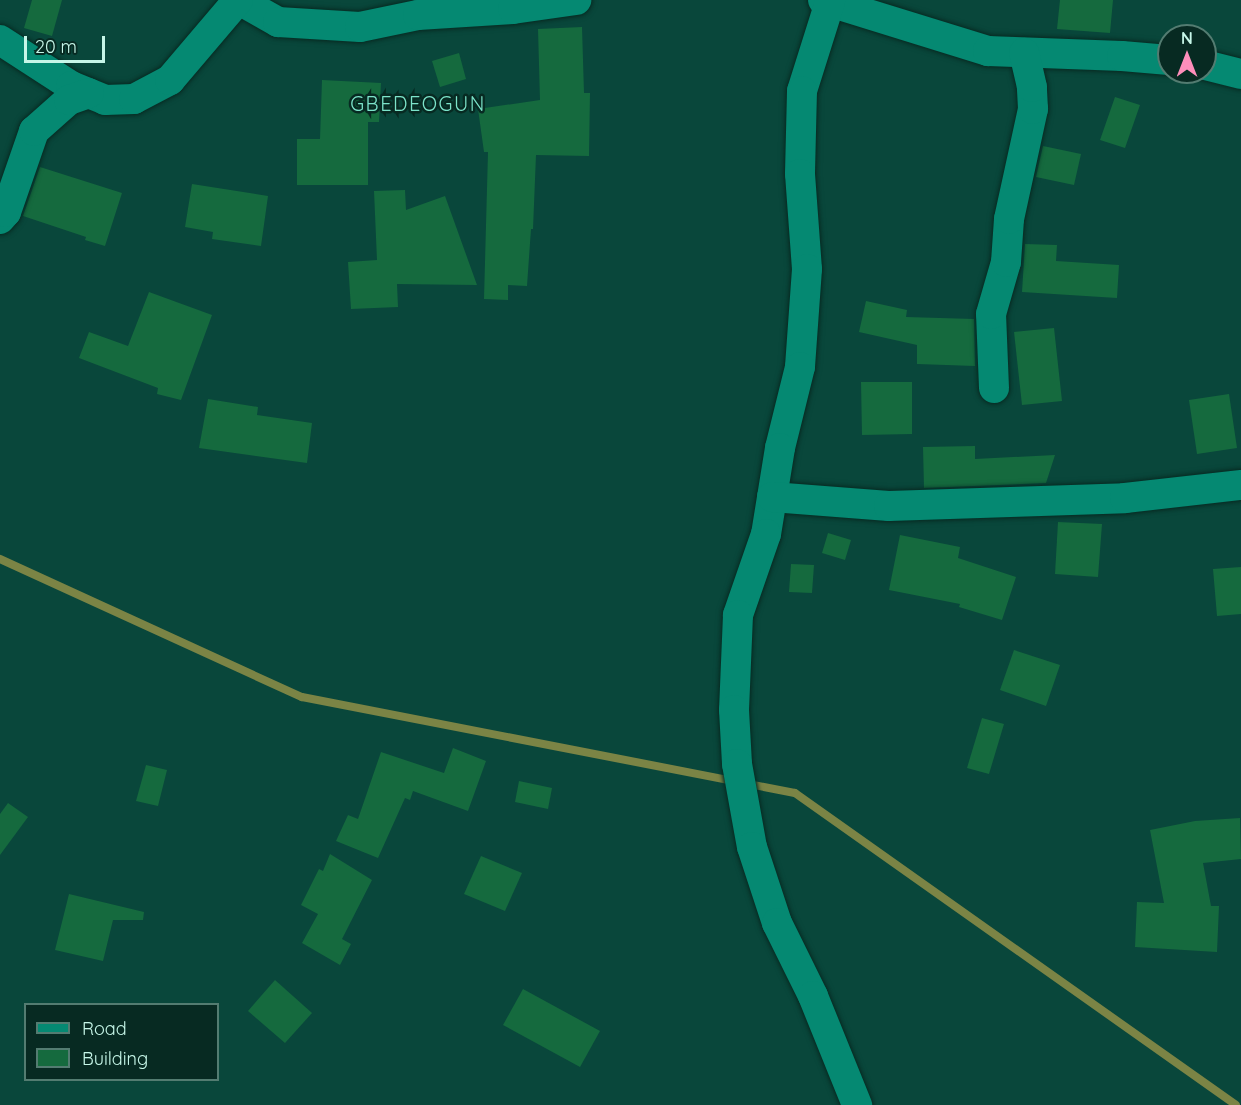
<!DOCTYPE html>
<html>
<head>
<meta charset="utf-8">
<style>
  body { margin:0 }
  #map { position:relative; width:1241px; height:1105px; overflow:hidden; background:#09473b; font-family:Quicksand,sans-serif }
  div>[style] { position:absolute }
  .stream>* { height:8px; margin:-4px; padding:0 4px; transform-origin:4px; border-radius:4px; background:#7b8445 }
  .building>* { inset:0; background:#156a3e }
  .roads { filter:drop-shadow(0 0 2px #072a22) drop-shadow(0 0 2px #072a22) }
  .minor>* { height:30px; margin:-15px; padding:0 15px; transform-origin:15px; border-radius:15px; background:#058972 }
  span { translate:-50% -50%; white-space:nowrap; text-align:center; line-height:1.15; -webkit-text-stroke:5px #072a22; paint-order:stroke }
  .quarter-label { font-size:20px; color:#7ce4ca; letter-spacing:1.5px }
  .legend { position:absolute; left:24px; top:1003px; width:195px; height:78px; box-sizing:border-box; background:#072a22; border:2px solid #537c71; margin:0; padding:8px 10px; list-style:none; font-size:18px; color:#c6f6e8 }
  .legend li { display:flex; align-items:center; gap:12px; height:30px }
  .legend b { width:30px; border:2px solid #537c71 }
  .north { position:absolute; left:1157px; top:24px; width:60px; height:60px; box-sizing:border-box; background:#072a22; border:2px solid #537c71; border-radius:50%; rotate:0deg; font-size:16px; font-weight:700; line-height:24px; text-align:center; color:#c6f6e8 }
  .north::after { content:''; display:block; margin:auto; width:21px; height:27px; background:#fe8ebb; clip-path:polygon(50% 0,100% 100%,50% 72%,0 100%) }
  .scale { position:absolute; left:24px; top:36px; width:81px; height:27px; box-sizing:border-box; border:3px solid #c6f6e8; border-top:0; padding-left:8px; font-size:18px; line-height:21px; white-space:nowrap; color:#c6f6e8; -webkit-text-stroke:4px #072a22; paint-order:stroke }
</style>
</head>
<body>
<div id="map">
  <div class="stream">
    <i style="left:0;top:559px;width:332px;rotate:24.6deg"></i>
    <i style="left:302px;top:697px;width:502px;rotate:11.02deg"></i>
    <i style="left:795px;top:793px;width:540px;rotate:35.28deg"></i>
  </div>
  <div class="building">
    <i style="clip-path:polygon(32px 0,62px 0,52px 36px,24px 28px)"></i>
    <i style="clip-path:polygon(1060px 0,1113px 0,1110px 33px,1057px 29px)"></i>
    <i style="clip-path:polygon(582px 27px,584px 93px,590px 93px,589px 156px,536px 155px,533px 229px,531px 229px,527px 286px,508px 285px,508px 300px,484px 299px,488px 152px,484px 152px,478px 109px,540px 100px,538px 29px)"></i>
    <i style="clip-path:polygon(459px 53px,466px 79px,440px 87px,432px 61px)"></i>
    <i style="clip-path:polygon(322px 80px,381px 83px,379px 122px,368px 122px,368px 185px,297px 185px,297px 139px,320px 139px)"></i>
    <i style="clip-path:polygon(1115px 97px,1140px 105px,1125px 148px,1100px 140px)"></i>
    <i style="clip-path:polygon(1043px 146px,1081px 154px,1074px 185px,1036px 177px)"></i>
    <i style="clip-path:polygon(40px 167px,122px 193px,105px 246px,85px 240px,86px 237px,23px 216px)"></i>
    <i style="clip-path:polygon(192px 184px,268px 196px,261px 246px,212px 239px,213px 232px,185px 227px)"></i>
    <i style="clip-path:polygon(405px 190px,406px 210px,445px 196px,477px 285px,397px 284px,398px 307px,351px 309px,348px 262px,377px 260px,374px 191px)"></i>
    <i style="clip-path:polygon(1025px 244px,1057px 245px,1056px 261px,1119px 265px,1117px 298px,1022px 292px)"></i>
    <i style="clip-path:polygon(149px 292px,212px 315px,181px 400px,157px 394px,158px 388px,79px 358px,89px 332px,128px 346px)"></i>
    <i style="clip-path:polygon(866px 301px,907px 310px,906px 317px,974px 319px,975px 366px,917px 364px,917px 345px,859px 332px)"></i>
    <i style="clip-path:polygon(1054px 328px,1062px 401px,1022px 405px,1014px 332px)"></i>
    <i style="clip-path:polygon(861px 382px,912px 382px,912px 434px,862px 435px)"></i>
    <i style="clip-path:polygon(1229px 394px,1237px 448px,1197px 454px,1189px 400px)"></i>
    <i style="clip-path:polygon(208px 399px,258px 407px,257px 415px,312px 423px,307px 463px,199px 448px)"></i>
    <i style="clip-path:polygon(975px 446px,975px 459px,1055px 455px,1046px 483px,924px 488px,923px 447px)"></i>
    <i style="clip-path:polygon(1058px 522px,1102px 524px,1098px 577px,1055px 574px)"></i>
    <i style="clip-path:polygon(828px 533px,851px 540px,845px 560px,822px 553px)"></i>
    <i style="clip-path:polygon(900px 535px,960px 547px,958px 558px,1016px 577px,1002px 620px,959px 607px,960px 604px,889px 590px)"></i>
    <i style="clip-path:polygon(791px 564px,814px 565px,812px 593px,789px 592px)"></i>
    <i style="clip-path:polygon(1241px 567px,1241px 614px,1217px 616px,1213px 569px)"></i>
    <i style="clip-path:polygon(1014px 650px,1060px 665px,1046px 706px,1000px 690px)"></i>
    <i style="clip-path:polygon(982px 718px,1004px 724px,989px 774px,967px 768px)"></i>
    <i style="clip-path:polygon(453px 748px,486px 761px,468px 811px,413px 791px,410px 800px,405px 798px,378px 858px,336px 841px,348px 815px,358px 819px,381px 752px,444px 773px)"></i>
    <i style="clip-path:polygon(146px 765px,167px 770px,158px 806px,136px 801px)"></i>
    <i style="clip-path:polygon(519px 781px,552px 788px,548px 809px,515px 802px)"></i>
    <i style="clip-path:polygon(8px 803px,28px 817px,0 855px,0 814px)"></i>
    <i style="clip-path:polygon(1240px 818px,1241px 859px,1203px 863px,1211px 906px,1219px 906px,1217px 952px,1135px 947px,1137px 902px,1164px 903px,1150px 830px,1195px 821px)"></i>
    <i style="clip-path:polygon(330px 854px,372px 880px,342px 939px,351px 944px,340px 965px,302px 943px,318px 914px,301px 905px,319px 869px,323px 871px)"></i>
    <i style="clip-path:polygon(481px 856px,522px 873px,505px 911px,464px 894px)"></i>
    <i style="clip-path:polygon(69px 894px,144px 912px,143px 920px,113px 920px,103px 961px,55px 950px)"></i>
    <i style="clip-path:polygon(275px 980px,312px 1013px,285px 1043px,248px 1011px)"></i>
    <i style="clip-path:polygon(523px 989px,600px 1031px,580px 1067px,503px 1025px)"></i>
  </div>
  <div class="roads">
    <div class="minor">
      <i style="left:239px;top:0;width:45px;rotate:29.4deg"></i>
      <i style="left:278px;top:22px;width:82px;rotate:3.5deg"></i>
      <i style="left:360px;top:27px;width:59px;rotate:-11.7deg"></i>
      <i style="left:418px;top:15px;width:95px;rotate:-3.6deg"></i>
      <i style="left:513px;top:9px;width:64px;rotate:-8.1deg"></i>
      <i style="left:823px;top:0;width:173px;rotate:17.2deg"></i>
      <i style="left:988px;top:51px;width:134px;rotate:2.1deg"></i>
      <i style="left:1122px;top:56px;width:47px;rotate:4.9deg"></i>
      <i style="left:830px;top:2px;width:93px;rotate:107.5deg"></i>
      <i style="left:802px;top:91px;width:83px;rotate:91.4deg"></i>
      <i style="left:800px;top:174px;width:95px;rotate:85.8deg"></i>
      <i style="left:807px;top:269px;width:98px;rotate:94.1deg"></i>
      <i style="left:800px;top:367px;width:83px;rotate:103.9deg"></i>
      <i style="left:780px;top:448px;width:87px;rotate:99.2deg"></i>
      <i style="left:766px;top:534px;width:86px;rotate:109.1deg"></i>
      <i style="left:738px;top:615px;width:95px;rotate:92.4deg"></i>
      <i style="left:734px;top:710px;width:54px;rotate:86.8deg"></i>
      <i style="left:737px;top:764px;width:84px;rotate:79.8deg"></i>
      <i style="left:752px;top:847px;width:80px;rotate:71.8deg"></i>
      <i style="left:777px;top:923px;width:81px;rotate:63.7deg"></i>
      <i style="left:813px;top:996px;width:118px;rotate:68deg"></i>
      <i style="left:0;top:40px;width:85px;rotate:32.9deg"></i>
      <i style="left:71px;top:86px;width:37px;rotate:22deg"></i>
      <i style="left:105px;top:100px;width:29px;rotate:-2deg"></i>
      <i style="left:134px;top:99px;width:41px;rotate:-27.8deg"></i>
      <i style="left:170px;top:80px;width:105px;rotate:-49.6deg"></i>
      <i style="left:1205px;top:65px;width:37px;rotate:14deg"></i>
      <i style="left:0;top:219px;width:9px;rotate:-49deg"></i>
      <i style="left:6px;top:212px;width:86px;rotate:-70.9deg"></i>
      <i style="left:34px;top:131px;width:47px;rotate:-41.5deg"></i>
      <i style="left:69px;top:100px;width:21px;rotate:-19deg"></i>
      <i style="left:994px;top:388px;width:74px;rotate:-92.3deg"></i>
      <i style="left:991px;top:314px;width:54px;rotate:-73.9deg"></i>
      <i style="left:1006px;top:262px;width:43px;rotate:-86deg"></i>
      <i style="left:1009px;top:219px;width:113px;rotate:-77.7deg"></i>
      <i style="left:1033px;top:109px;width:22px;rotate:-93deg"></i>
      <i style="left:1032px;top:87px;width:35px;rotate:-103deg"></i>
      <i style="left:772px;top:497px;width:117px;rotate:4.4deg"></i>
      <i style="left:889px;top:506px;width:236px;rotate:-1.9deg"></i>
      <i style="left:1125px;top:498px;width:117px;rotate:-6.4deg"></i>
    </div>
  </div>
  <div class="quarter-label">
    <span style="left:418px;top:103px">GBEDEOGUN</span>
  </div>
  <ul class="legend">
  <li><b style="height:8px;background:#058972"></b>Road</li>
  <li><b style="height:16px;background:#156a3e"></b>Building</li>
  </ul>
  <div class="north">N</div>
  <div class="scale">20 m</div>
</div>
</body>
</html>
